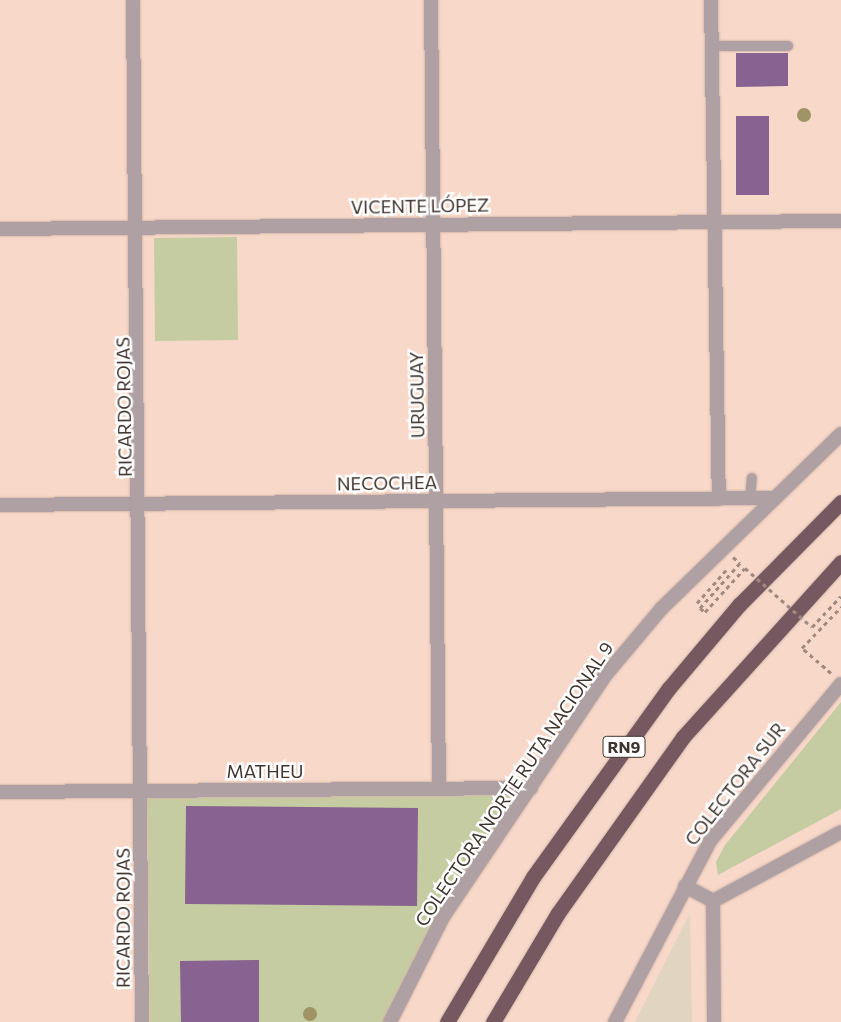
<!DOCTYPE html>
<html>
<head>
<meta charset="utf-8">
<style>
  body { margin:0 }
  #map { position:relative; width:841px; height:1022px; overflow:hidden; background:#f8d8c9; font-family:Commissioner,sans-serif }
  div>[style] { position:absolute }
  .industrial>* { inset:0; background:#e1d4c0 }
  .green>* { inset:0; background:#c6cca1 }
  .building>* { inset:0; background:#886290 }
  .path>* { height:3px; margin-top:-1.5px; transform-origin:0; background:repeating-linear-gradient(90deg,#a08a7f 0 4px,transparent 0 8px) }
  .roads { filter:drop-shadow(0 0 1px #d3b7aa) drop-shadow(0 0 1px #d3b7aa) }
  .service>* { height:10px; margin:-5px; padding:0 5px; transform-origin:5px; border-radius:5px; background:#afa0a3 }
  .minor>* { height:14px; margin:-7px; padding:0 7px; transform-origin:7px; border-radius:7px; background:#afa0a3 }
  .tertiary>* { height:14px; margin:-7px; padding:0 7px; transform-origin:7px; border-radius:7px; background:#afa0a3 }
  .motorway>* { height:15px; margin:-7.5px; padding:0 7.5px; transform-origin:7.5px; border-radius:7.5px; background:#765860 }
  .path-bridge>* { height:3px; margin-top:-1.5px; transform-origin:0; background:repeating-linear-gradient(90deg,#a08a7f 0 4px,transparent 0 8px) }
  .trees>* { width:14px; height:14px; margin:-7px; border-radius:50%; background:#a09467 }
  span { translate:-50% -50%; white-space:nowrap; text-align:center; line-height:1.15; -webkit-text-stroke:5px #fff; paint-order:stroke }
  .shield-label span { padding:1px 4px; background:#fff; border:1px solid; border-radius:4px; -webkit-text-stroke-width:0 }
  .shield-label { font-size:16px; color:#3f332d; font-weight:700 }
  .street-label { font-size:18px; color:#3f332d }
</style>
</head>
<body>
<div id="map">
  <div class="industrial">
    <i style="clip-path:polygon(690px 913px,692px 1022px,635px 1022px)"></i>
  </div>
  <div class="green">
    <i style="clip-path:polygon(237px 237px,238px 340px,155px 341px,154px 238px)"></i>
    <i style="clip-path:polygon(841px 702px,841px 809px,718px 875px,716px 862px,725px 845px)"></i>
    <i style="clip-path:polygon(531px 788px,443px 917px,390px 1022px,150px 1022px,147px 791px)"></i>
  </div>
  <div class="building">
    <i style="clip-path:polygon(736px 53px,788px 53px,788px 86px,736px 87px)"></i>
    <i style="clip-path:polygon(736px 116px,769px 116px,769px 195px,736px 195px)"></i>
    <i style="clip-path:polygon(186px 806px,418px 808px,417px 906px,185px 904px)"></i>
    <i style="clip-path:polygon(259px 960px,259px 1022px,181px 1022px,180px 961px)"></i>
  </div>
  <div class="path">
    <i style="left:733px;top:557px;width:9px;rotate:41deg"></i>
    <i style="left:740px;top:563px;width:60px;rotate:131.6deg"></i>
    <i style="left:700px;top:608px;width:6px;rotate:39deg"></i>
    <i style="left:705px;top:612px;width:59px;rotate:-47.7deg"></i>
    <i style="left:697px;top:603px;width:47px;rotate:-48.5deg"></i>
    <i style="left:812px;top:627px;width:42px;rotate:-46.9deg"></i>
    <i style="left:831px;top:673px;width:38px;rotate:-139deg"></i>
    <i style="left:802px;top:648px;width:57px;rotate:-46.4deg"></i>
  </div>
  <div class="roads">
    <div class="service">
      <i style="left:712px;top:46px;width:76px"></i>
      <i style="left:750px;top:499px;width:21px;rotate:-85deg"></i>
    </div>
    <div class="minor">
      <i style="left:431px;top:0;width:789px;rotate:89.42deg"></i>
      <i style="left:711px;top:0;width:499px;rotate:89.1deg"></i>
      <i style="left:0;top:229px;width:841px;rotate:-0.55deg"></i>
      <i style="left:0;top:505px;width:774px;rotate:-0.52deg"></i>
      <i style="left:0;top:792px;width:531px;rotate:-0.43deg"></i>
      <i style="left:685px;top:886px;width:32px;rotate:28deg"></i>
      <i style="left:713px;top:901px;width:121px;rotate:89.5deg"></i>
      <i style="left:713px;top:901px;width:145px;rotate:-28.3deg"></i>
    </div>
    <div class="tertiary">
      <i style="left:133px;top:0;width:1022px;rotate:89.5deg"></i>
      <i style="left:390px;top:1022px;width:118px;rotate:-63.2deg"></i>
      <i style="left:443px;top:917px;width:289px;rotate:-56.1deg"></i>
      <i style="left:604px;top:677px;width:89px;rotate:-50deg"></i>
      <i style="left:661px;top:609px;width:251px;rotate:-44.2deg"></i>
      <i style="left:615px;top:1022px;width:204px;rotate:-62.3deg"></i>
      <i style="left:710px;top:841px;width:204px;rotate:-50.2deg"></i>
    </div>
    <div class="motorway">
      <i style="left:447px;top:1022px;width:169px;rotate:-59.3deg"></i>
      <i style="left:533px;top:877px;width:233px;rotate:-54.3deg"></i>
      <i style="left:669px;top:688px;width:109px;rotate:-49.9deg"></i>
      <i style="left:739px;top:605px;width:145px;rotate:-45.3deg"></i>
      <i style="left:493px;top:1022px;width:127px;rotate:-59.2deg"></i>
      <i style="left:558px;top:913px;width:216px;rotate:-54.6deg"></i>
      <i style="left:683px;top:737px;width:236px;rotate:-47.9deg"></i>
    </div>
  </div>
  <div class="path-bridge">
    <i style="left:745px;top:568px;width:89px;rotate:41.4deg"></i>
  </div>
  <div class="trees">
    <i style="left:804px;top:115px"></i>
    <i style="left:310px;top:1014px"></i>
  </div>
  <div class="shield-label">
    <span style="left:624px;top:747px">RN9</span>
  </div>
  <div class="street-label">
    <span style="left:420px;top:206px;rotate:-1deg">VICENTE LÓPEZ</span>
    <span style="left:417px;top:395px;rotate:-91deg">URUGUAY</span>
    <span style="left:124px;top:407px;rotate:-91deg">RICARDO ROJAS</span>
    <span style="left:387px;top:483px;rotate:-1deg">NECOCHEA</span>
    <span style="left:265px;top:771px">MATHEU</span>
    <span style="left:514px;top:784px;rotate:-56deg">COLECTORA NORTE RUTA NACIONAL 9</span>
    <span style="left:735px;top:784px;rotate:-52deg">COLECTORA SUR</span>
    <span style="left:123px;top:918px;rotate:-90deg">RICARDO ROJAS</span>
  </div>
</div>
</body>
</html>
